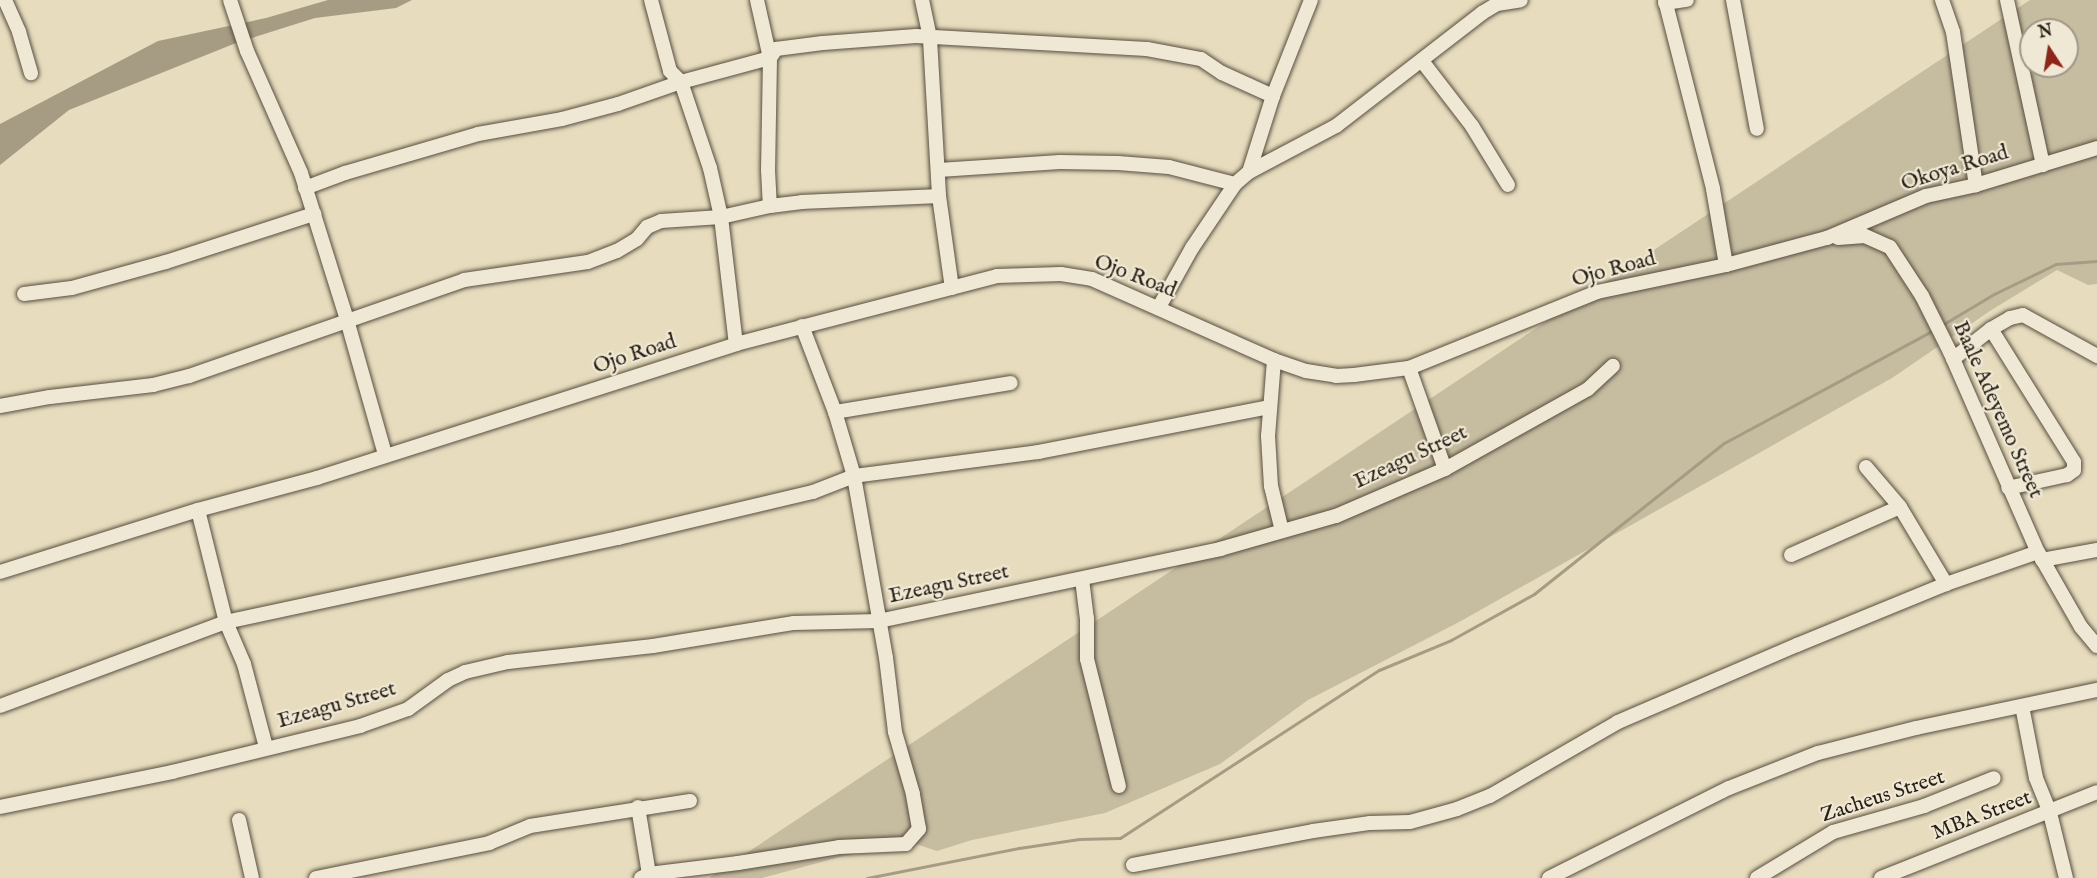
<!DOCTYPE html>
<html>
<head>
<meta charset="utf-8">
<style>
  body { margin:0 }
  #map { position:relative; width:2097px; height:878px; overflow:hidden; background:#e7dcbd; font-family:"IM FELL English",serif }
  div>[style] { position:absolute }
  .green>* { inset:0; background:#c6bca0 }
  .water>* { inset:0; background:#a69c84 }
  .stream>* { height:3px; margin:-1.5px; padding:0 1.5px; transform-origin:1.5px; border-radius:1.5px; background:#a69c84 }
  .roads { filter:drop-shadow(0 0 2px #574e3f) drop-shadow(0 0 2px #574e3f) }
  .minor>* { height:14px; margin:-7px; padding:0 7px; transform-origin:7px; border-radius:7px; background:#efe8d4 }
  span { translate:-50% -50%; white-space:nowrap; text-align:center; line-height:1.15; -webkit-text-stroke:4.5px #efe8d4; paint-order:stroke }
  .street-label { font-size:21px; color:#271f15 }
  .north { position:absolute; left:2019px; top:18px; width:60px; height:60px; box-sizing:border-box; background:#efe8d4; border:2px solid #9f9888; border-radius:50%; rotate:348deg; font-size:16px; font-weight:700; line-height:24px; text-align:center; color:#271f15 }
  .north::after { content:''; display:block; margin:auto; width:21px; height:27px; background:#8f2418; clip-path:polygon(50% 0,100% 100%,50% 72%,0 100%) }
</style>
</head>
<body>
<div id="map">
  <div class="green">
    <i style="clip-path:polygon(evenodd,2030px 0,2097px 0,2097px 284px,2088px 285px,2057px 270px,1990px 311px,1892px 378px,1461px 621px,1308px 700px,1220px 764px,1105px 813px,972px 840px,937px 851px,913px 843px,840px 857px,762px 878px,709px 878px,2030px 0,2031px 30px,2067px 30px,2067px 66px,2031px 66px,2031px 30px)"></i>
  </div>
  <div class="water">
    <i style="clip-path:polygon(328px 0,412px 0,396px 8px,315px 18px,236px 43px,69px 110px,0 165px,0 124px,158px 41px,266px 18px)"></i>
  </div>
  <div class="stream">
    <i style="left:1942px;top:325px;width:61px;rotate:-30.8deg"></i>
    <i style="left:1994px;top:294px;width:69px;rotate:-25.8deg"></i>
    <i style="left:2056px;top:264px;width:41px;rotate:-4.2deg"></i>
    <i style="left:867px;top:878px;width:155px;rotate:-11.2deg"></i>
    <i style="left:1019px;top:848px;width:61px;rotate:-8.5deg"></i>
    <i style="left:1079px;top:839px;width:41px;rotate:-1.4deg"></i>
    <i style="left:1120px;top:838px;width:309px;rotate:-33deg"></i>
    <i style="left:1379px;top:670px;width:78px;rotate:-22.6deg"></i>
    <i style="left:1451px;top:640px;width:95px;rotate:-29deg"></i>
    <i style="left:1534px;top:594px;width:243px;rotate:-38.5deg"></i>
    <i style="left:1724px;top:443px;width:238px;rotate:-28.3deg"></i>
  </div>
  <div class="roads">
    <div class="minor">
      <i style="left:5px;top:0;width:35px;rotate:66deg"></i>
      <i style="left:19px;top:32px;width:43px;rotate:73.7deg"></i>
      <i style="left:230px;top:0;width:54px;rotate:71.6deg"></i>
      <i style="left:247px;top:51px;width:133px;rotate:66.1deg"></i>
      <i style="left:301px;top:173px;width:154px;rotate:72.6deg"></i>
      <i style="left:347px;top:320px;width:139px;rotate:74.2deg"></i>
      <i style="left:651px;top:0;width:73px;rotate:75deg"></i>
      <i style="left:670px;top:71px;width:16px;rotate:45deg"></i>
      <i style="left:681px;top:82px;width:91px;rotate:71.4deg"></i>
      <i style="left:710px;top:168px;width:50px;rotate:77.3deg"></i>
      <i style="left:721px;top:217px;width:128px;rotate:83.3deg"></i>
      <i style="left:757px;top:0;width:59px;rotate:77.4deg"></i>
      <i style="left:770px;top:58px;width:112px;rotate:91deg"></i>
      <i style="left:768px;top:170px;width:36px;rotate:87deg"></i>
      <i style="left:922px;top:0;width:40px;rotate:78deg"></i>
      <i style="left:930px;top:39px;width:157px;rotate:86.7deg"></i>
      <i style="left:939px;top:196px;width:93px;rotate:82deg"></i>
      <i style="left:1665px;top:0;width:195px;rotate:75.7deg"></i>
      <i style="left:1713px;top:189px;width:77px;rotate:80.3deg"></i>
      <i style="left:1733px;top:0;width:131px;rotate:79.5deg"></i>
      <i style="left:1942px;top:0;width:34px;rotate:71deg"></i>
      <i style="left:1953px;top:32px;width:155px;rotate:81.5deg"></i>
      <i style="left:2007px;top:0;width:169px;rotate:77.7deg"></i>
      <i style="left:1665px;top:3px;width:22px;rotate:-8deg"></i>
      <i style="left:1422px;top:61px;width:82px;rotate:52.4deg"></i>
      <i style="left:1472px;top:126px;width:69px;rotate:58.6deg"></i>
      <i style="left:939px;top:170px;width:121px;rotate:-3.8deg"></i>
      <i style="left:1060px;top:162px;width:58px;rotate:1deg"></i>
      <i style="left:1118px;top:163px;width:51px;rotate:4.5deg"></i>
      <i style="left:1169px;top:167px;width:68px;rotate:14.4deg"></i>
      <i style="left:1249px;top:172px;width:98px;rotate:-27.9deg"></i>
      <i style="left:1336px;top:126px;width:185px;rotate:-37.7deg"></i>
      <i style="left:1482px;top:13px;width:17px;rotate:-31deg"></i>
      <i style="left:1497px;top:4px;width:24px;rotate:-9deg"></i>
      <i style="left:305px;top:188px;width:43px;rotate:-20.6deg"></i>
      <i style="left:345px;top:173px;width:139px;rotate:-16.3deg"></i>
      <i style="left:478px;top:134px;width:85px;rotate:-10.1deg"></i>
      <i style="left:562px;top:119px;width:58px;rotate:-15deg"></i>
      <i style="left:618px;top:104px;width:67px;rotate:-19.2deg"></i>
      <i style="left:681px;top:82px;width:92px;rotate:-15.1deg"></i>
      <i style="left:770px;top:58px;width:11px;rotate:-56deg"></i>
      <i style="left:776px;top:49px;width:47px;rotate:-7.3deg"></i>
      <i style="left:823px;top:43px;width:93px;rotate:-4.3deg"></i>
      <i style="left:916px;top:36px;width:231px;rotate:3.2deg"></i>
      <i style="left:1147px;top:49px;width:55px;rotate:10.5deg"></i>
      <i style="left:1201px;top:59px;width:25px;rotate:34deg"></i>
      <i style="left:1222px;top:73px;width:56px;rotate:24.3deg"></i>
      <i style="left:1838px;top:238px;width:27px;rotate:-4deg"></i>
      <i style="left:1865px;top:236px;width:27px;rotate:24deg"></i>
      <i style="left:1890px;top:247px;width:59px;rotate:56.9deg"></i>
      <i style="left:1922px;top:296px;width:63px;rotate:63.4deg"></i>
      <i style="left:1950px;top:352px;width:219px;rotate:66.3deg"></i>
      <i style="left:2038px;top:552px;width:86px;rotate:60.2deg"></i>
      <i style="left:2081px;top:627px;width:25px;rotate:50deg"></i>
      <i style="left:24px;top:294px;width:48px;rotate:-7.1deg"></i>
      <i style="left:72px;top:288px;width:98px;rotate:-15.5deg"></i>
      <i style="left:166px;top:262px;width:156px;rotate:-18deg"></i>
      <i style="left:1159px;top:307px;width:68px;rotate:-60.8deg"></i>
      <i style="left:1192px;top:248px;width:77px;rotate:-56.1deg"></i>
      <i style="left:1235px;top:184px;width:18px;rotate:-41deg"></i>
      <i style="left:1249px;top:172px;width:80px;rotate:-72.5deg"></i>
      <i style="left:1273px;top:96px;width:103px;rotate:-68.4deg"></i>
      <i style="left:1991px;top:329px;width:157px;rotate:58deg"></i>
      <i style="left:2074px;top:462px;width:8px;rotate:90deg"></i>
      <i style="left:2074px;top:470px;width:9px;rotate:144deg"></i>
      <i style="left:2067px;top:475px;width:60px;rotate:167.6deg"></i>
      <i style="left:1953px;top:359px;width:48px;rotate:-38.3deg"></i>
      <i style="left:1991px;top:329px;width:22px;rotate:-30deg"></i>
      <i style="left:2010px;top:318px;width:13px;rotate:-13deg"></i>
      <i style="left:2023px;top:315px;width:85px;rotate:29deg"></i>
      <i style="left:1274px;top:360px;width:76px;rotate:94.5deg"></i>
      <i style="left:1268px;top:436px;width:50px;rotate:86.6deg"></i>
      <i style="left:1271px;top:486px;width:46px;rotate:76.3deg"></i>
      <i style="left:1409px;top:368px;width:107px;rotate:70.4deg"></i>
      <i style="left:0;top:406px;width:51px;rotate:-10.2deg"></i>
      <i style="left:50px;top:397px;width:104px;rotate:-6.6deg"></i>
      <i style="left:153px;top:385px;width:37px;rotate:-14deg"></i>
      <i style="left:189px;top:376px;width:291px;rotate:-19.2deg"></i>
      <i style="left:464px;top:280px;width:125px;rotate:-8.3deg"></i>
      <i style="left:588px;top:262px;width:31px;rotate:-21deg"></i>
      <i style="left:617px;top:251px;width:23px;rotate:-31deg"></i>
      <i style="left:637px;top:239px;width:16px;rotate:-50deg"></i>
      <i style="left:647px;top:227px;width:15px;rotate:-23deg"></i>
      <i style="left:661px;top:221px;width:60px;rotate:-3.8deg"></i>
      <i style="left:721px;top:217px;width:50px;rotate:-12.7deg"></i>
      <i style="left:770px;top:206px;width:32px;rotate:-7deg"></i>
      <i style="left:802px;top:202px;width:137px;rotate:-2.5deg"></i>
      <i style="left:835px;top:412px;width:178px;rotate:-9.4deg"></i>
      <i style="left:1866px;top:467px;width:52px;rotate:49.6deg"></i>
      <i style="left:1900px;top:507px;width:90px;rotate:59.1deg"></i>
      <i style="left:198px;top:510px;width:115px;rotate:76deg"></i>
      <i style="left:226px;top:622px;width:46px;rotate:66.8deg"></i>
      <i style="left:244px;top:664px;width:86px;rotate:75.2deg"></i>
      <i style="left:1791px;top:555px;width:119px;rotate:-23.8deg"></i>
      <i style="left:2042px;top:560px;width:56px;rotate:-10.3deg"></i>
      <i style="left:0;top:572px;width:207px;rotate:-17.4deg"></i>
      <i style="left:198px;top:510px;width:123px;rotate:-15.1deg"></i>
      <i style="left:317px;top:478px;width:440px;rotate:-17.7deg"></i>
      <i style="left:736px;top:344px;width:270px;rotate:-14.6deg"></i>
      <i style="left:997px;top:276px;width:64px;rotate:-1.8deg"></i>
      <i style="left:1061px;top:274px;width:31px;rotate:9deg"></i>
      <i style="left:1092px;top:279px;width:199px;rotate:24deg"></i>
      <i style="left:1274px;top:360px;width:34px;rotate:19deg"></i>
      <i style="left:1306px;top:371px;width:30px;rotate:9deg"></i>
      <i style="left:1336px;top:376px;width:18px;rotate:-3deg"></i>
      <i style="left:1354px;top:375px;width:55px;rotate:-7.3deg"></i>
      <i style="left:1409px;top:368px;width:203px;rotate:-22deg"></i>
      <i style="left:1597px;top:292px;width:132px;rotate:-11.8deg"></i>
      <i style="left:1726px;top:265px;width:105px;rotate:-15deg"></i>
      <i style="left:1827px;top:238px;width:108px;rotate:-23deg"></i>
      <i style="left:1926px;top:196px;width:51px;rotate:-12.4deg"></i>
      <i style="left:1976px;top:185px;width:127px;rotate:-17deg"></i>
      <i style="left:1082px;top:579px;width:39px;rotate:83deg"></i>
      <i style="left:1087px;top:618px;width:41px;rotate:90deg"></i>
      <i style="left:1087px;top:659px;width:131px;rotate:75.9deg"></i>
      <i style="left:0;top:706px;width:241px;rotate:-20.4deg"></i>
      <i style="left:226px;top:622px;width:401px;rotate:-12.1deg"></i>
      <i style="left:618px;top:538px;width:200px;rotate:-13.3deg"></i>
      <i style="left:813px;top:492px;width:44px;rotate:-21.3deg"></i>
      <i style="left:854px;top:476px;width:186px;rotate:-7.4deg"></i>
      <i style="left:1038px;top:452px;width:236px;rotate:-11deg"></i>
      <i style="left:2022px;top:706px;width:73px;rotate:79deg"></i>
      <i style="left:2036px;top:778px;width:38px;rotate:68deg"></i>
      <i style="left:2050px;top:813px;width:67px;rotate:76.2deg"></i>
      <i style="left:0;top:807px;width:176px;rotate:-11.5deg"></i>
      <i style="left:172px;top:772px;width:194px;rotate:-13.7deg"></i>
      <i style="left:360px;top:726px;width:51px;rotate:-19.5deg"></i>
      <i style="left:408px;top:709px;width:49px;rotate:-35.9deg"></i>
      <i style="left:448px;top:680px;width:19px;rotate:-25deg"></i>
      <i style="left:465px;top:672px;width:44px;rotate:-13.1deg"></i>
      <i style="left:508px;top:662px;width:146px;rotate:-6.3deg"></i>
      <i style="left:653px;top:646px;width:143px;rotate:-9.3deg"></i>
      <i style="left:794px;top:623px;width:85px;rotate:-1.3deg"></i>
      <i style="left:879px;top:621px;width:349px;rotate:-11.9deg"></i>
      <i style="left:1220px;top:549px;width:121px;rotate:-15.9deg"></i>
      <i style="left:1336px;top:516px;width:119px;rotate:-23.3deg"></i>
      <i style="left:1445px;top:469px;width:164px;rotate:-29.2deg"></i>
      <i style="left:1588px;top:389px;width:34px;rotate:-43deg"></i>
      <i style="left:638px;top:807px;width:68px;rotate:80.7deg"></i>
      <i style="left:239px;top:820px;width:59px;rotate:77.4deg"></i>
      <i style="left:1133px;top:865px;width:183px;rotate:-10.7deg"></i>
      <i style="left:1313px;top:831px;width:58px;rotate:-8deg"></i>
      <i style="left:1370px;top:823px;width:40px;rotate:-1.4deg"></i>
      <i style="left:1410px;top:822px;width:49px;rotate:-15.5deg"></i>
      <i style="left:1457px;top:809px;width:35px;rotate:-22deg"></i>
      <i style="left:1490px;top:796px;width:148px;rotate:-30deg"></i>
      <i style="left:1618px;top:722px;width:195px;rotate:-23.3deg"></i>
      <i style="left:1797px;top:645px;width:161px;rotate:-22.3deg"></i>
      <i style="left:1946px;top:584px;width:97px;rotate:-19.2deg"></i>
      <i style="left:316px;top:878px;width:177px;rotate:-11.4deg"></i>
      <i style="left:489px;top:843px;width:44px;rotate:-22.5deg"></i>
      <i style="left:530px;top:826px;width:162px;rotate:-8.9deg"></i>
      <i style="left:641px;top:878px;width:9px;rotate:-27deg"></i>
      <i style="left:649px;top:874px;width:90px;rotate:-7deg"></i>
      <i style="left:738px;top:863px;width:102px;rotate:-9deg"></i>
      <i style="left:839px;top:847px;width:67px;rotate:-2.6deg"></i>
      <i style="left:906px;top:844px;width:20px;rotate:-49deg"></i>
      <i style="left:919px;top:829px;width:36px;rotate:-100deg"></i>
      <i style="left:913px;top:794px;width:65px;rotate:-106.2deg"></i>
      <i style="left:895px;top:732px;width:75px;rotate:-96.9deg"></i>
      <i style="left:886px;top:658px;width:185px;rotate:-100deg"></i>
      <i style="left:854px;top:476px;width:67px;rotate:-106.5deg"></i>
      <i style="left:835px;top:412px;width:92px;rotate:-111deg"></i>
      <i style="left:1549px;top:878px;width:201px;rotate:-26.6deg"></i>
      <i style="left:1729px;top:788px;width:96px;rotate:-21.5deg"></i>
      <i style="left:1818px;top:753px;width:101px;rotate:-14.3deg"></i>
      <i style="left:1916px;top:728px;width:185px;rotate:-11.9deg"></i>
      <i style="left:1757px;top:878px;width:89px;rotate:-31.2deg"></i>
      <i style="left:1833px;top:832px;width:95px;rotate:-15.9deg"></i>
      <i style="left:1924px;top:806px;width:75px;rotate:-21.8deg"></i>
      <i style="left:1881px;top:878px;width:232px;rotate:-21.7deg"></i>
    </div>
  </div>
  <div class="street-label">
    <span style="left:1955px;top:169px;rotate:-17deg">Okoya Road</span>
    <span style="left:1614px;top:270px;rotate:-15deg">Ojo Road</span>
    <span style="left:1135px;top:277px;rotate:21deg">Ojo Road</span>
    <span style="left:635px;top:355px;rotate:-18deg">Ojo Road</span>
    <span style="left:1997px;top:410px;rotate:66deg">Baale Adeyemo Street</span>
    <span style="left:1411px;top:458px;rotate:-25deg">Ezeagu Street</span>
    <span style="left:949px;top:585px;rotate:-12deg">Ezeagu Street</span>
    <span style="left:337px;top:706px;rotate:-16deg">Ezeagu Street</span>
    <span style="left:1883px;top:797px;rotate:-18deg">Zacheus Street</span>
    <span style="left:1982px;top:816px;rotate:-21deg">MBA Street</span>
  </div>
  <div class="north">N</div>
</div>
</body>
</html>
